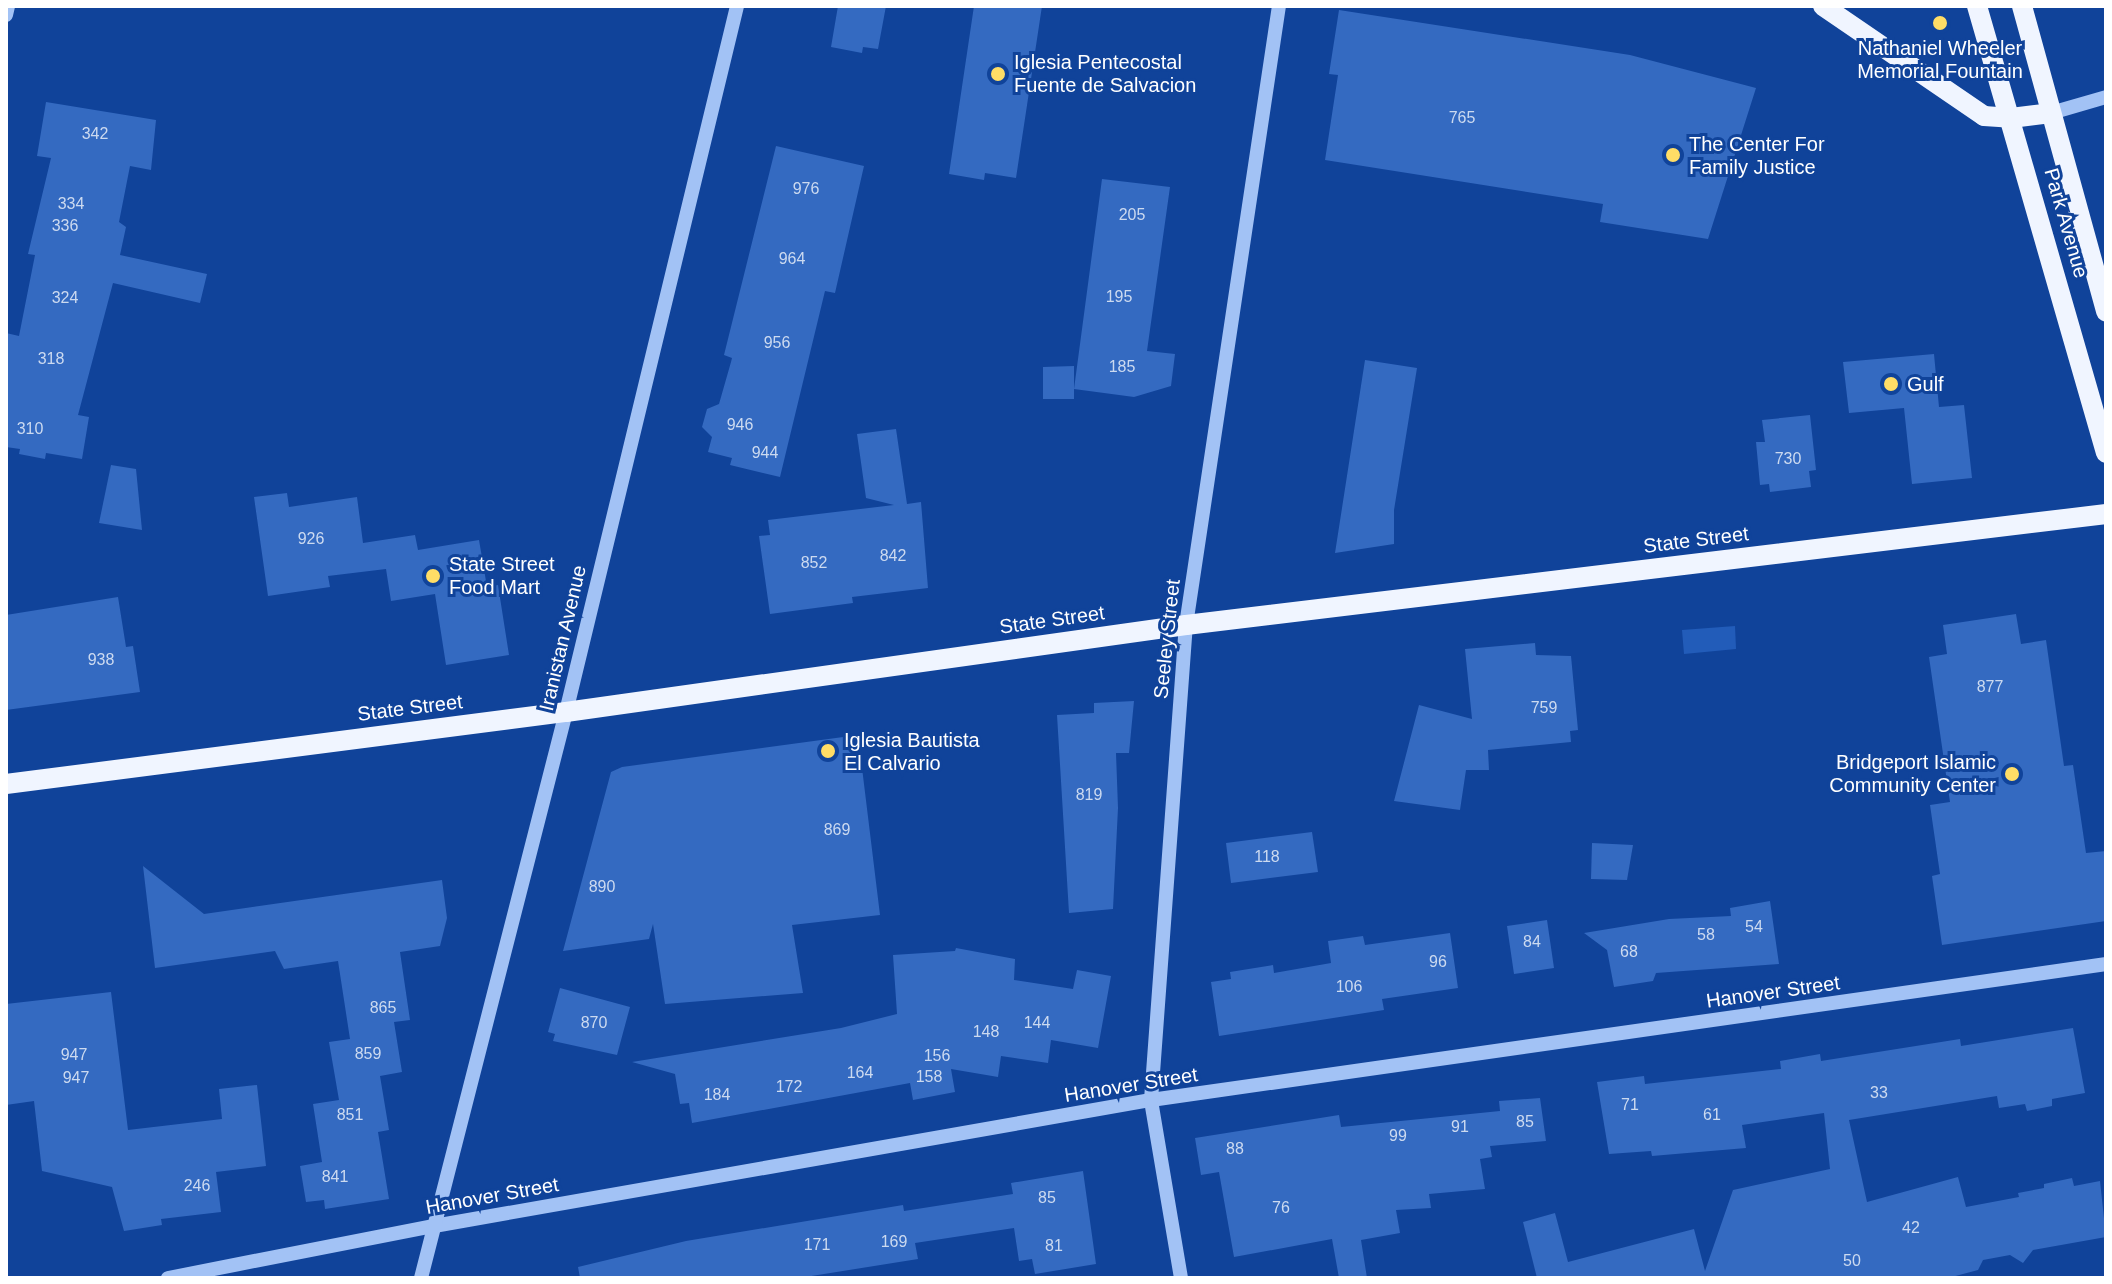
<!DOCTYPE html>
<html>
<head>
<meta charset="utf-8">
<style>
  body { margin:0 }
  #map { position:relative; width:2112px; height:1284px; overflow:hidden; background:#10439a; font-family:Helvetica,sans-serif }
  div>[style] { position:absolute }
  .green>* { inset:0; background:#225cb9 }
  .building>* { inset:0; background:#346ac1 }
  .minor>* { height:14px; margin:-7px; padding:0 7px; transform-origin:7px; border-radius:7px; background:#a2c2f5 }
  .major>* { height:20px; margin:-10px; padding:0 10px; transform-origin:10px; border-radius:10px; background:#f0f5ff }
  .dots>* { width:22px; height:22px; translate:-50% -50%; box-sizing:border-box; border:4px solid #10439a; border-radius:50% }
  span { translate:-50% -50%; white-space:nowrap; text-align:center; line-height:1.15; -webkit-text-stroke:6px #10439a; paint-order:stroke }
  .number-label { font-size:16px; color:#ccdaf0 }
  .number-label span { -webkit-text-stroke-width:0 }
  .poi-label { font-size:20px; color:#fff }
  .left { translate:0 -50%; text-align:left }
  .right { translate:-100% -50%; text-align:right }
  .street-label { font-size:20px; color:#fff }
  .frame { position:absolute; inset:0; border:8px solid #fff; pointer-events:none }
</style>
</head>
<body>
<div id="map">
  <div class="green">
    <i style="clip-path:polygon(1735px 626px,1736px 649px,1684px 654px,1682px 630px)"></i>
  </div>
  <div class="building">
    <i style="clip-path:polygon(838px 6px,886px 6px,878px 49px,863px 47px,862px 53px,831px 47px)"></i>
    <i style="clip-path:polygon(974px 6px,1042px 6px,1016px 178px,985px 173px,984px 180px,949px 174px)"></i>
    <i style="clip-path:polygon(1339px 10px,1630px 55px,1756px 88px,1708px 239px,1600px 222px,1603px 204px,1325px 160px,1338px 75px,1329px 74px)"></i>
    <i style="clip-path:polygon(46px 102px,156px 120px,151px 170px,130px 166px,119px 222px,126px 227px,120px 255px,207px 274px,200px 303px,113px 283px,78px 415px,89px 417px,82px 459px,46px 453px,45px 459px,19px 454px,20px 449px,6px 447px,6px 333px,19px 336px,35px 255px,28px 254px,51px 158px,37px 156px)"></i>
    <i style="clip-path:polygon(776px 146px,864px 166px,835px 293px,825px 291px,780px 477px,730px 465px,732px 458px,708px 452px,712px 437px,702px 427px,707px 409px,719px 404px,731px 362px,732px 358px,724px 355px)"></i>
    <i style="clip-path:polygon(1102px 179px,1170px 187px,1147px 351px,1175px 354px,1171px 386px,1134px 397px,1074px 389px,1074px 399px,1043px 399px,1043px 367px,1074px 366px,1074px 389px)"></i>
    <i style="clip-path:polygon(1934px 354px,1939px 407px,1964px 405px,1972px 478px,1912px 484px,1904px 408px,1849px 413px,1843px 362px)"></i>
    <i style="clip-path:polygon(1365px 360px,1417px 368px,1394px 510px,1394px 544px,1335px 553px)"></i>
    <i style="clip-path:polygon(1810px 415px,1816px 470px,1809px 471px,1811px 487px,1770px 492px,1769px 484px,1760px 485px,1756px 442px,1765px 442px,1762px 420px)"></i>
    <i style="clip-path:polygon(896px 429px,907px 504px,921px 502px,928px 588px,852px 597px,853px 603px,770px 614px,759px 536px,770px 535px,768px 520px,894px 505px,866px 498px,857px 434px)"></i>
    <i style="clip-path:polygon(111px 465px,136px 469px,142px 530px,99px 523px)"></i>
    <i style="clip-path:polygon(287px 493px,289px 507px,357px 497px,363px 543px,415px 535px,418px 550px,479px 540px,487px 587px,498px 585px,509px 655px,446px 665px,435px 594px,391px 601px,386px 569px,328px 576px,330px 587px,268px 596px,254px 497px)"></i>
    <i style="clip-path:polygon(118px 597px,126px 647px,133px 646px,140px 692px,6px 710px,6px 615px)"></i>
    <i style="clip-path:polygon(2016px 614px,2021px 644px,2046px 640px,2064px 766px,2073px 765px,2086px 853px,2106px 851px,2106px 921px,1942px 945px,1932px 876px,1940px 874px,1930px 805px,1950px 802px,1929px 657px,1947px 654px,1943px 625px)"></i>
    <i style="clip-path:polygon(1535px 643px,1536px 655px,1571px 656px,1578px 730px,1570px 731px,1571px 742px,1488px 750px,1489px 770px,1466px 770px,1460px 810px,1394px 801px,1419px 705px,1472px 719px,1465px 649px)"></i>
    <i style="clip-path:polygon(1134px 701px,1129px 753px,1116px 753px,1118px 808px,1113px 909px,1069px 913px,1057px 715px,1094px 713px,1094px 703px)"></i>
    <i style="clip-path:polygon(858px 735px,880px 915px,792px 925px,803px 993px,665px 1004px,653px 924px,649px 939px,563px 951px,611px 772px,622px 767px)"></i>
    <i style="clip-path:polygon(1312px 832px,1318px 872px,1231px 883px,1226px 843px)"></i>
    <i style="clip-path:polygon(1592px 843px,1633px 845px,1627px 880px,1591px 879px)"></i>
    <i style="clip-path:polygon(143px 866px,204px 914px,442px 880px,447px 918px,440px 946px,400px 952px,410px 1020px,394px 1022px,402px 1072px,380px 1076px,389px 1130px,378px 1132px,389px 1199px,325px 1209px,324px 1200px,306px 1202px,300px 1166px,322px 1162px,313px 1104px,339px 1100px,329px 1042px,350px 1039px,338px 961px,284px 969px,275px 951px,155px 968px)"></i>
    <i style="clip-path:polygon(1770px 901px,1779px 964px,1656px 973px,1653px 981px,1614px 987px,1607px 950px,1584px 933px,1669px 919px,1731px 916px,1730px 908px)"></i>
    <i style="clip-path:polygon(1547px 920px,1554px 968px,1514px 974px,1507px 926px)"></i>
    <i style="clip-path:polygon(1450px 933px,1458px 988px,1382px 999px,1384px 1010px,1219px 1036px,1211px 982px,1231px 979px,1230px 972px,1273px 965px,1274px 973px,1331px 963px,1328px 941px,1363px 936px,1365px 945px)"></i>
    <i style="clip-path:polygon(956px 948px,1015px 959px,1014px 980px,1073px 989px,1077px 970px,1111px 976px,1098px 1048px,1051px 1040px,1048px 1063px,1001px 1056px,998px 1077px,951px 1069px,955px 1092px,913px 1100px,910px 1083px,692px 1123px,689px 1103px,680px 1104px,675px 1074px,632px 1062px,841px 1028px,897px 1014px,893px 955px,955px 951px)"></i>
    <i style="clip-path:polygon(560px 988px,630px 1007px,617px 1055px,553px 1041px,555px 1034px,548px 1032px)"></i>
    <i style="clip-path:polygon(111px 992px,128px 1130px,222px 1119px,219px 1089px,257px 1085px,266px 1166px,216px 1172px,221px 1212px,161px 1219px,162px 1225px,124px 1231px,112px 1187px,42px 1171px,34px 1101px,6px 1105px,6px 1004px)"></i>
    <i style="clip-path:polygon(2073px 1028px,2085px 1093px,2052px 1099px,2052px 1106px,2027px 1111px,2025px 1104px,1999px 1108px,1997px 1096px,1849px 1120px,1867px 1202px,1958px 1177px,1966px 1207px,2019px 1197px,2018px 1193px,2044px 1188px,2044px 1184px,2072px 1178px,2074px 1186px,2100px 1181px,2106px 1237px,2033px 1250px,2023px 1263px,2010px 1255px,1983px 1260px,1978px 1270px,1948px 1278px,1537px 1278px,1523px 1222px,1555px 1213px,1568px 1262px,1694px 1229px,1705px 1271px,1733px 1190px,1830px 1169px,1824px 1113px,1742px 1125px,1746px 1148px,1652px 1156px,1651px 1151px,1609px 1154px,1597px 1082px,1644px 1076px,1645px 1084px,1781px 1069px,1780px 1061px,1820px 1054px,1821px 1061px,1960px 1039px,1961px 1046px)"></i>
    <i style="clip-path:polygon(1540px 1098px,1546px 1141px,1490px 1146px,1492px 1157px,1480px 1159px,1485px 1189px,1429px 1194px,1431px 1208px,1396px 1210px,1400px 1233px,1361px 1240px,1367px 1278px,1339px 1278px,1332px 1239px,1234px 1257px,1219px 1172px,1201px 1175px,1195px 1138px,1339px 1115px,1341px 1127px,1500px 1111px,1499px 1101px)"></i>
    <i style="clip-path:polygon(1083px 1171px,1096px 1264px,1035px 1274px,1032px 1259px,1019px 1261px,1014px 1228px,915px 1243px,918px 1259px,799px 1278px,580px 1278px,578px 1267px,686px 1241px,903px 1205px,904px 1211px,1013px 1194px,1011px 1183px)"></i>
  </div>
  <div class="minor">
    <i style="left:6px;top:15px;width:9px;rotate:-77deg"></i>
    <i style="left:2051px;top:113px;width:57px;rotate:-16.2deg"></i>
    <i style="left:168px;top:1278px;width:271px;rotate:-11.1deg"></i>
    <i style="left:434px;top:1226px;width:728px;rotate:-9.97deg"></i>
    <i style="left:1151px;top:1100px;width:965px;rotate:-8.1deg"></i>
    <i style="left:421px;top:1278px;width:584px;rotate:-75.63deg"></i>
    <i style="left:566px;top:712px;width:726px;rotate:-76.38deg"></i>
    <i style="left:1181px;top:1278px;width:181px;rotate:-99.6deg"></i>
    <i style="left:1151px;top:1100px;width:476px;rotate:-85.8deg"></i>
    <i style="left:1186px;top:625px;width:626px;rotate:-81.46deg"></i>
  </div>
  <div class="major">
    <i style="left:1823px;top:6px;width:195px;rotate:34.3deg"></i>
    <i style="left:1984px;top:116px;width:27px;rotate:4deg"></i>
    <i style="left:2011px;top:118px;width:40px;rotate:-7.1deg"></i>
    <i style="left:1977px;top:6px;width:465px;rotate:73.9deg"></i>
    <i style="left:2022px;top:6px;width:317px;rotate:74.6deg"></i>
    <i style="left:6px;top:784px;width:565px;rotate:-7.33deg"></i>
    <i style="left:566px;top:712px;width:626px;rotate:-7.99deg"></i>
    <i style="left:1186px;top:625px;width:927px;rotate:-6.88deg"></i>
  </div>
  <div class="dots">
    <i style="left:1940px;top:23px;background:#fd6"></i>
    <i style="left:998px;top:74px;background:#fd6"></i>
    <i style="left:1673px;top:155px;background:#fd6"></i>
    <i style="left:1891px;top:384px;background:#fd6"></i>
    <i style="left:433px;top:576px;background:#fd6"></i>
    <i style="left:828px;top:751px;background:#fd6"></i>
    <i style="left:2012px;top:774px;background:#fd6"></i>
  </div>
  <div class="number-label">
    <span style="left:1462px;top:118px">765</span>
    <span style="left:95px;top:134px">342</span>
    <span style="left:806px;top:189px">976</span>
    <span style="left:71px;top:204px">334</span>
    <span style="left:1132px;top:215px">205</span>
    <span style="left:65px;top:226px">336</span>
    <span style="left:792px;top:259px">964</span>
    <span style="left:1119px;top:297px">195</span>
    <span style="left:65px;top:298px">324</span>
    <span style="left:777px;top:343px">956</span>
    <span style="left:51px;top:359px">318</span>
    <span style="left:1122px;top:367px">185</span>
    <span style="left:740px;top:425px">946</span>
    <span style="left:30px;top:429px">310</span>
    <span style="left:765px;top:453px">944</span>
    <span style="left:1788px;top:459px">730</span>
    <span style="left:311px;top:539px">926</span>
    <span style="left:893px;top:556px">842</span>
    <span style="left:814px;top:563px">852</span>
    <span style="left:101px;top:660px">938</span>
    <span style="left:1990px;top:687px">877</span>
    <span style="left:1544px;top:708px">759</span>
    <span style="left:1089px;top:795px">819</span>
    <span style="left:837px;top:830px">869</span>
    <span style="left:1267px;top:857px">118</span>
    <span style="left:602px;top:887px">890</span>
    <span style="left:1754px;top:927px">54</span>
    <span style="left:1706px;top:935px">58</span>
    <span style="left:1532px;top:942px">84</span>
    <span style="left:1629px;top:952px">68</span>
    <span style="left:1438px;top:962px">96</span>
    <span style="left:1349px;top:987px">106</span>
    <span style="left:383px;top:1008px">865</span>
    <span style="left:594px;top:1023px">870</span>
    <span style="left:1037px;top:1023px">144</span>
    <span style="left:986px;top:1032px">148</span>
    <span style="left:368px;top:1054px">859</span>
    <span style="left:74px;top:1055px">947</span>
    <span style="left:937px;top:1056px">156</span>
    <span style="left:860px;top:1073px">164</span>
    <span style="left:929px;top:1077px">158</span>
    <span style="left:76px;top:1078px">947</span>
    <span style="left:789px;top:1087px">172</span>
    <span style="left:1879px;top:1093px">33</span>
    <span style="left:717px;top:1095px">184</span>
    <span style="left:1630px;top:1105px">71</span>
    <span style="left:350px;top:1115px">851</span>
    <span style="left:1712px;top:1115px">61</span>
    <span style="left:1525px;top:1122px">85</span>
    <span style="left:1460px;top:1127px">91</span>
    <span style="left:1398px;top:1136px">99</span>
    <span style="left:1235px;top:1149px">88</span>
    <span style="left:335px;top:1177px">841</span>
    <span style="left:197px;top:1186px">246</span>
    <span style="left:1047px;top:1198px">85</span>
    <span style="left:1281px;top:1208px">76</span>
    <span style="left:1911px;top:1228px">42</span>
    <span style="left:894px;top:1242px">169</span>
    <span style="left:817px;top:1245px">171</span>
    <span style="left:1054px;top:1246px">81</span>
    <span style="left:1852px;top:1261px">50</span>
  </div>
  <div class="poi-label">
    <span style="left:1940px;top:60px">Nathaniel Wheeler<br>Memorial Fountain</span>
    <span class="left" style="left:1014px;top:74px">Iglesia Pentecostal<br>Fuente de Salvacion</span>
    <span class="left" style="left:1689px;top:156px">The Center For<br>Family Justice</span>
    <span class="left" style="left:1907px;top:384px">Gulf</span>
    <span class="left" style="left:449px;top:576px">State Street<br>Food Mart</span>
    <span class="left" style="left:844px;top:752px">Iglesia Bautista<br>El Calvario</span>
    <span class="right" style="left:1996px;top:774px">Bridgeport Islamic<br>Community Center</span>
  </div>
  <div class="street-label">
    <span style="left:2066px;top:223px;rotate:74deg">Park Avenue</span>
    <span style="left:1696px;top:540px;rotate:-7deg">State Street</span>
    <span style="left:1052px;top:620px;rotate:-8deg">State Street</span>
    <span style="left:563px;top:638px;rotate:-77deg">Iranistan Avenue</span>
    <span style="left:1167px;top:639px;rotate:-84deg">Seeley Street</span>
    <span style="left:410px;top:708px;rotate:-7deg">State Street</span>
    <span style="left:1773px;top:992px;rotate:-8deg">Hanover Street</span>
    <span style="left:1131px;top:1085px;rotate:-9deg">Hanover Street</span>
    <span style="left:492px;top:1196px;rotate:-10deg">Hanover Street</span>
  </div>
  <div class="frame"></div>
</div>
</body>
</html>
